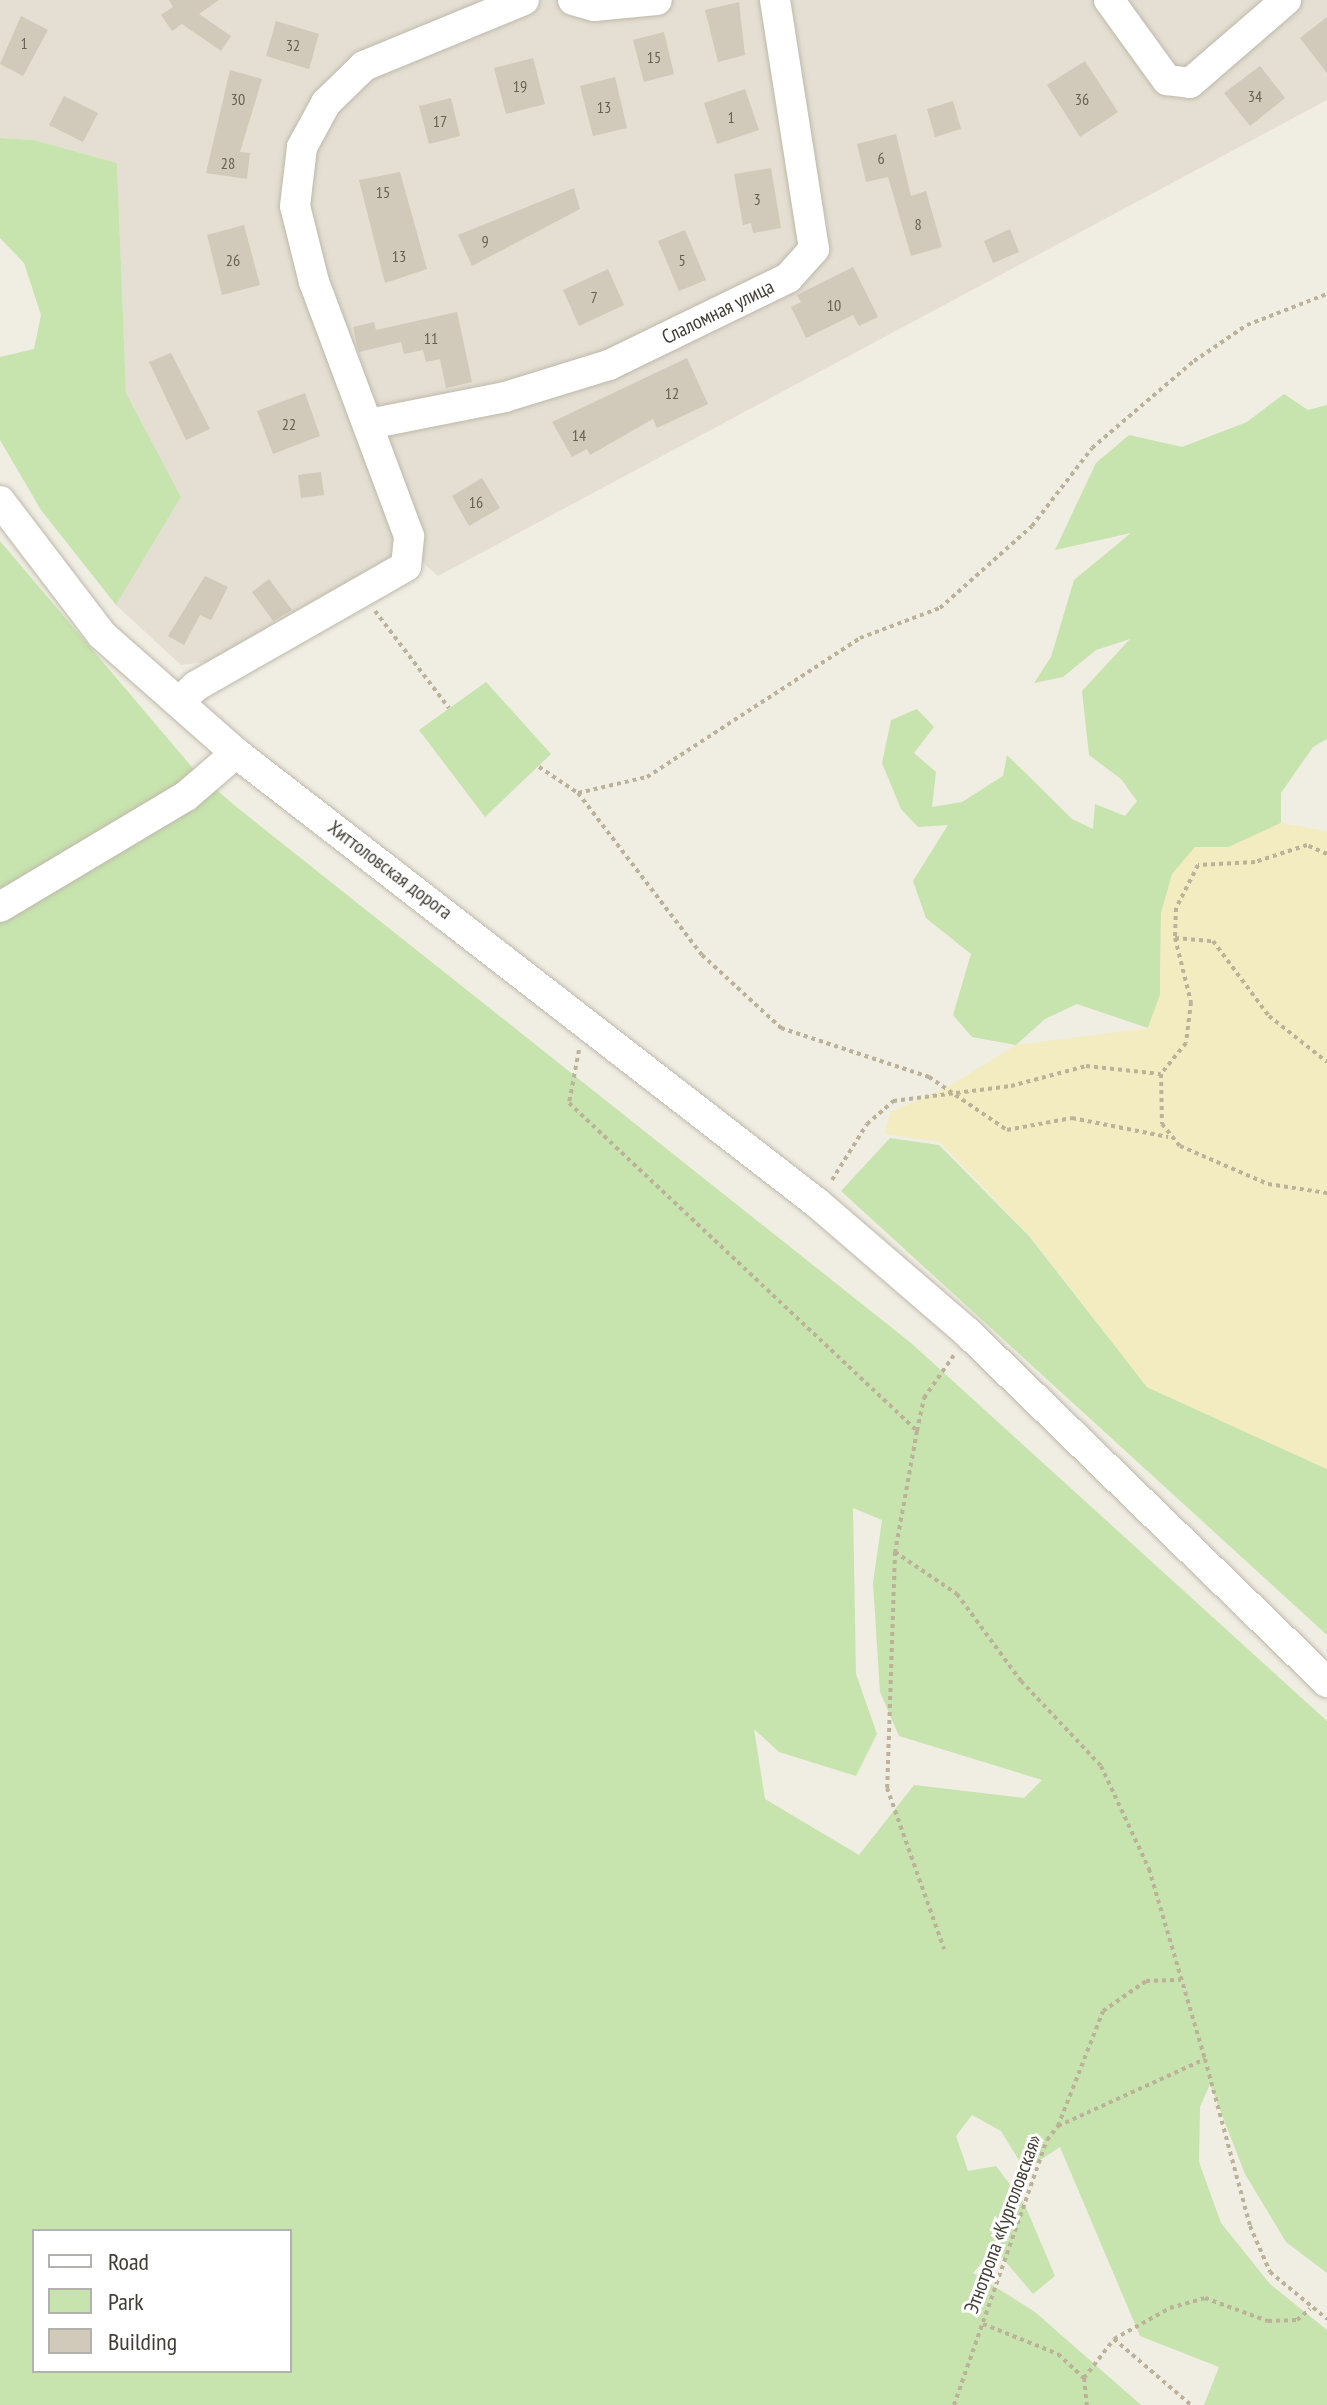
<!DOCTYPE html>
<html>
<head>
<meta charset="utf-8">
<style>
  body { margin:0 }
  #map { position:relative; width:1327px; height:2405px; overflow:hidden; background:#f0ede3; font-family:"PT Sans Narrow",sans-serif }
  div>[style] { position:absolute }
  .residential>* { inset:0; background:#e4dfd2 }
  .green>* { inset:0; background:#c7e3ae }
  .sand>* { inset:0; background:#f3ecc0 }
  .building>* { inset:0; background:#d1c9b9 }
  .path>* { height:4px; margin-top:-2px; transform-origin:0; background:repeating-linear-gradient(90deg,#bcb299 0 4px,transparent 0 8px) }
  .roads { filter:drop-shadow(0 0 2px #beb8aa) drop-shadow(0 0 2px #beb8aa) }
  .minor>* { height:30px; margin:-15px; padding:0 15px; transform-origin:15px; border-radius:15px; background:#fff }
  span { translate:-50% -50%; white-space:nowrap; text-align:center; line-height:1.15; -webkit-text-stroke:6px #fff; paint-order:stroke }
  .number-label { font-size:16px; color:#666055 }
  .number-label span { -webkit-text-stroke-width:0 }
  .street-label { font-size:20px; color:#423d34 }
  .legend { position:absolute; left:32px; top:2229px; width:260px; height:144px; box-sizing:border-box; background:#fff; border:2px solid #b3b1ae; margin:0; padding:10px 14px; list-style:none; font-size:24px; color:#423d34 }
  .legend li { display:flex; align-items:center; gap:16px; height:40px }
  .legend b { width:40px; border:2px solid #b3b1ae }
</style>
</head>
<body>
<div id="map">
  <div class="residential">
    <i style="clip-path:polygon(0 0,1327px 0,1327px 100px,438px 576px,412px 553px,393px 558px,212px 661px,181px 665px,116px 605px,181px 497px,126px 393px,117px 163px,34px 140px,0 138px)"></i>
  </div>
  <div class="green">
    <i style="clip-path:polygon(0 138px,34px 140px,117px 163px,126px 393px,181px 497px,116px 605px,41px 510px,0 440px,0 357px,34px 349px,41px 315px,24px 263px,0 238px)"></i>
    <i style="clip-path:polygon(1284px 394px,1308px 410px,1327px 405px,1327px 739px,1313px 747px,1281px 793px,1281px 823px,1229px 847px,1195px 847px,1161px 913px,1160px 995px,1148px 1028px,1077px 1004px,1045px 1019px,1016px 1045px,972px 1037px,953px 1015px,971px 954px,926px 918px,913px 881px,948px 825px,918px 827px,901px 809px,882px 763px,891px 720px,917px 709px,934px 727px,914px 753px,936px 772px,932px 807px,962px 802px,1003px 776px,1007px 755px,1072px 819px,1093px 829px,1095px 804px,1125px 816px,1137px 801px,1121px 779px,1089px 755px,1082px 691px,1130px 639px,1096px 650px,1063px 677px,1034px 683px,1051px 657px,1074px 580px,1131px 533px,1055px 550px,1096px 463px,1129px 435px,1182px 447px,1247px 422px)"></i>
    <i style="clip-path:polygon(evenodd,0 541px,197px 773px,234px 805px,911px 1343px,1327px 1721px,1327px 2273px,1286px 2242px,1245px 2174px,1210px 2084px,1200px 2107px,1199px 2162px,1221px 2223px,1270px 2284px,1327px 2330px,1327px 2405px,1204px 2405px,1219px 2367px,1140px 2336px,1060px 2147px,1025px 2170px,1001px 2131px,972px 2115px,956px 2136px,968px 2171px,996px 2166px,1024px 2203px,1055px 2276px,1033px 2294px,994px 2248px,973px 2273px,1035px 2312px,1141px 2405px,0 2405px,0 541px,853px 1508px,882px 1520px,873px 1583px,880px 1692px,899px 1736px,1042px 1780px,1024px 1798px,914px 1785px,859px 1855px,765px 1799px,754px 1729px,779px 1752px,856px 1776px,877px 1734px,856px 1674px,853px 1508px,0 541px,34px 2231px,290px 2231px,290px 2371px,34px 2371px,34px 2231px)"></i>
    <i style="clip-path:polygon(486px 682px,551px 754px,485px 817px,419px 730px)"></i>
    <i style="clip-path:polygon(890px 1138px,939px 1145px,1029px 1236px,1147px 1387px,1327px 1469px,1327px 1635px,841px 1191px)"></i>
  </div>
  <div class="sand">
    <i style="clip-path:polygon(1281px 823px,1327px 831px,1327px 1469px,1147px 1387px,1030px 1236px,940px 1142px,885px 1134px,890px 1112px,946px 1088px,1016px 1045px,1148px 1028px,1160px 995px,1161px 913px,1172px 874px,1195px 847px,1229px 847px)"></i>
  </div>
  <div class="building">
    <i style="clip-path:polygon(169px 0,219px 0,199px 14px,231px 36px,221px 51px,182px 24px,172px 31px,161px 15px,173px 7px)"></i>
    <i style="clip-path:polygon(739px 2px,745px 55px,718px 62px,705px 10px)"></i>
    <i style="clip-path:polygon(21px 16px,48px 30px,23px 76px,0 64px)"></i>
    <i style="clip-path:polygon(1327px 17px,1327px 73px,1300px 38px)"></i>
    <i style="clip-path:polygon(276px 21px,319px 34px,309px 69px,266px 56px)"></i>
    <i style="clip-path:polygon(664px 32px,674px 74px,644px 82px,633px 40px)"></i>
    <i style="clip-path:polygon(533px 58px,545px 104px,506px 114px,494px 68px)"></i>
    <i style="clip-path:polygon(1085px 61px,1118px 112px,1080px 137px,1047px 85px)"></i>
    <i style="clip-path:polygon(1260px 66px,1285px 98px,1250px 126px,1224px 93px)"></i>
    <i style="clip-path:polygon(230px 70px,262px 79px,240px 152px,250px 153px,247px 179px,206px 173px)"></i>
    <i style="clip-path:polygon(615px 77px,627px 128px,593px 136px,580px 86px)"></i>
    <i style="clip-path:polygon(745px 89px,759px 130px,717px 144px,704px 103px)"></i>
    <i style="clip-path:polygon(64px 96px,98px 113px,83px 142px,49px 125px)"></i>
    <i style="clip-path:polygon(451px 98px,460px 136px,429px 144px,419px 106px)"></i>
    <i style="clip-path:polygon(953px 101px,961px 129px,935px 137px,927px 109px)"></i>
    <i style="clip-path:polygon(896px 134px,911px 196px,926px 191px,942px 247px,911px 256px,888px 177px,866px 182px,857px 144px)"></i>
    <i style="clip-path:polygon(771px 168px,781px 228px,753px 233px,751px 223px,743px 225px,734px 174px)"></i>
    <i style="clip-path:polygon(400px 172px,427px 269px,385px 283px,359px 180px)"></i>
    <i style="clip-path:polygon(574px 188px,580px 209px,472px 266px,458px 235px)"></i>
    <i style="clip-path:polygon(244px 225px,260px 285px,222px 295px,207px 235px)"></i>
    <i style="clip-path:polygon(1010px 229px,1019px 252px,993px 263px,984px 241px)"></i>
    <i style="clip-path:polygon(685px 230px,706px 280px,679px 291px,658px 241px)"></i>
    <i style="clip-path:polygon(853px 267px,878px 317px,859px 326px,853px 315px,806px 338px,791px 307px,801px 302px,797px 295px)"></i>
    <i style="clip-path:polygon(608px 269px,624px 305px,579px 326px,563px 290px)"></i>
    <i style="clip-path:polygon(457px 312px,472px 382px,446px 388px,440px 359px,426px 362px,423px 350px,404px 354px,401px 342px,359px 352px,357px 345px,353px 327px,374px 322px,376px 330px)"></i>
    <i style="clip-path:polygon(171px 353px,210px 429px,186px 440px,149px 362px)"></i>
    <i style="clip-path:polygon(687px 358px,708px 404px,657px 428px,653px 419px,590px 455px,587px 449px,572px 457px,552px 422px)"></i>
    <i style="clip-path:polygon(305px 393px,320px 436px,273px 454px,257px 411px)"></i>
    <i style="clip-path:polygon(321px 472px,324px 495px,301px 498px,298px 475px)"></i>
    <i style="clip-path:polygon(482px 478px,500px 508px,469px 526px,452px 496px)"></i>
    <i style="clip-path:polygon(205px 576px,228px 587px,211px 620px,200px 615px,184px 645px,168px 636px)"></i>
    <i style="clip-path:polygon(269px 579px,292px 610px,273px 621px,252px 592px)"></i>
  </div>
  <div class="path">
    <i style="left:375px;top:611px;width:122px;rotate:52.7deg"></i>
    <i style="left:539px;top:767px;width:47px;rotate:33.7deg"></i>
    <i style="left:578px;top:793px;width:204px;rotate:52.6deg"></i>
    <i style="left:702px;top:955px;width:108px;rotate:42.7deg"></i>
    <i style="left:781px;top:1028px;width:156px;rotate:18.3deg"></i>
    <i style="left:929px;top:1077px;width:94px;rotate:34.2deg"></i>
    <i style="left:1007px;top:1130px;width:66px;rotate:-10.5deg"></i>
    <i style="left:1072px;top:1118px;width:98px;rotate:11.2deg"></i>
    <i style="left:578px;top:793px;width:71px;rotate:-13.1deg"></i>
    <i style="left:647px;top:777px;width:254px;rotate:-33.1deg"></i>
    <i style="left:860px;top:638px;width:85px;rotate:-20.6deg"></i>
    <i style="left:940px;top:608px;width:123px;rotate:-41.7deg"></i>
    <i style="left:1032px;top:526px;width:98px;rotate:-52.4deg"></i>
    <i style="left:1092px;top:448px;width:134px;rotate:-40.5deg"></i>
    <i style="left:1194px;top:361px;width:64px;rotate:-34.2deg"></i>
    <i style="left:1247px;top:325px;width:86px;rotate:-21.2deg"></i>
    <i style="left:1327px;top:854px;width:22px;rotate:-156deg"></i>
    <i style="left:1307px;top:845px;width:55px;rotate:161.9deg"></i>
    <i style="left:1255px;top:862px;width:57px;rotate:177deg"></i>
    <i style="left:1198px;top:865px;width:48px;rotate:117.1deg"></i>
    <i style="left:1176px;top:908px;width:30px;rotate:92deg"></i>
    <i style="left:1175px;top:938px;width:66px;rotate:76deg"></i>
    <i style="left:1191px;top:1002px;width:41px;rotate:97deg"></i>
    <i style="left:1186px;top:1043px;width:40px;rotate:129deg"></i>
    <i style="left:1161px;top:1074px;width:50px;rotate:88.9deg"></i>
    <i style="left:1162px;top:1124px;width:28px;rotate:51deg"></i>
    <i style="left:1180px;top:1146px;width:96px;rotate:23.4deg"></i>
    <i style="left:1268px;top:1184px;width:60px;rotate:8.7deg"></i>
    <i style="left:1175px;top:938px;width:38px;rotate:5deg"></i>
    <i style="left:1213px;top:941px;width:94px;rotate:53.3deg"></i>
    <i style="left:1269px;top:1016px;width:74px;rotate:38.4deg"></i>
    <i style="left:579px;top:1050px;width:54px;rotate:100.7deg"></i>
    <i style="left:569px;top:1103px;width:478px;rotate:43.3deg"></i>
    <i style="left:917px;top:1431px;width:123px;rotate:100.3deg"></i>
    <i style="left:895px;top:1552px;width:75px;rotate:34.1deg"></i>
    <i style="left:957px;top:1594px;width:108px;rotate:53.7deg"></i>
    <i style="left:1021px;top:1681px;width:117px;rotate:46.7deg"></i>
    <i style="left:1101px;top:1766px;width:114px;rotate:65deg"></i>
    <i style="left:1149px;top:1869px;width:198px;rotate:73.6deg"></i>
    <i style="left:832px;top:1180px;width:66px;rotate:-58deg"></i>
    <i style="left:867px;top:1124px;width:35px;rotate:-41deg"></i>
    <i style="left:893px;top:1101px;width:119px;rotate:-7.2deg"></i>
    <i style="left:1011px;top:1086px;width:78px;rotate:-14.9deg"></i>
    <i style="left:1086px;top:1066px;width:75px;rotate:6.1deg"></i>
    <i style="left:917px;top:1431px;width:34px;rotate:-78deg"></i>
    <i style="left:924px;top:1398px;width:52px;rotate:-55.1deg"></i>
    <i style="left:895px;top:1552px;width:236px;rotate:91.9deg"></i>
    <i style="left:887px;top:1788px;width:171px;rotate:70.5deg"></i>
    <i style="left:1058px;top:2126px;width:123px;rotate:-68.6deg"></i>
    <i style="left:1103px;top:2011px;width:52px;rotate:-34.9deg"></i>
    <i style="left:1146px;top:1981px;width:35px;rotate:-2deg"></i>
    <i style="left:983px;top:2324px;width:81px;rotate:21.8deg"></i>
    <i style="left:1058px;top:2354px;width:35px;rotate:43deg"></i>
    <i style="left:1084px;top:2378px;width:27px;rotate:84deg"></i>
    <i style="left:1114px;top:2339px;width:101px;rotate:40.6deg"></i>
    <i style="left:1084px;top:2378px;width:49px;rotate:-52.4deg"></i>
    <i style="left:1114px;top:2339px;width:64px;rotate:-29deg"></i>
    <i style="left:1170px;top:2308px;width:36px;rotate:-16deg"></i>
    <i style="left:1205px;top:2298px;width:67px;rotate:20.1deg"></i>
    <i style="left:1268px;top:2321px;width:29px;rotate:-2deg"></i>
    <i style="left:1297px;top:2320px;width:17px;rotate:-40deg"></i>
    <i style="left:954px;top:2405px;width:281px;rotate:-70.7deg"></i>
    <i style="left:1047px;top:2140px;width:18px;rotate:-52deg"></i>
    <i style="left:1058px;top:2126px;width:162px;rotate:-24.5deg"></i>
    <i style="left:1205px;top:2059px;width:173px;rotate:74.9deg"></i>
    <i style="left:1250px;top:2226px;width:50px;rotate:66.5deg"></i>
    <i style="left:1270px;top:2272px;width:74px;rotate:39.5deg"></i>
  </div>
  <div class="roads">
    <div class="minor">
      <i style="left:573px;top:0;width:22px;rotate:16deg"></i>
      <i style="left:594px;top:6px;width:63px;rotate:-5.4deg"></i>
      <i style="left:1109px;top:0;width:99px;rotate:54.1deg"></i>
      <i style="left:1167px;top:80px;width:23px;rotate:7deg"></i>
      <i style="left:1190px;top:83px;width:127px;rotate:-40.8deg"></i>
      <i style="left:369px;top:424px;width:139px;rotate:-11.2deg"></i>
      <i style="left:505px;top:397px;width:109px;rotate:-17.1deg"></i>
      <i style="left:609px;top:365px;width:199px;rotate:-25.9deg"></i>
      <i style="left:788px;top:278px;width:39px;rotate:-48deg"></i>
      <i style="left:814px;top:249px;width:252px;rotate:-98.9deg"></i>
      <i style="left:0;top:501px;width:168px;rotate:52.7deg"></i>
      <i style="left:102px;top:635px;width:179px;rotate:41.4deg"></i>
      <i style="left:236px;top:753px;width:735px;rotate:37.76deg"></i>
      <i style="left:817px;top:1203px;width:199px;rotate:40.7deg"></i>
      <i style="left:968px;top:1333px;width:501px;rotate:44.19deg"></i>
      <i style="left:179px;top:702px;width:23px;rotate:-43deg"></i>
      <i style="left:196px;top:686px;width:242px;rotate:-29.7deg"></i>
      <i style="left:406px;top:566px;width:30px;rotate:-84deg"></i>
      <i style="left:409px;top:536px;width:271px;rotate:-110.5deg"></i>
      <i style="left:314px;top:282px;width:78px;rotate:-104deg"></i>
      <i style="left:295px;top:206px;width:59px;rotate:-83.2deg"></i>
      <i style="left:302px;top:147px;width:50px;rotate:-61.4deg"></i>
      <i style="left:326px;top:103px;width:53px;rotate:-44.2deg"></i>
      <i style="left:364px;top:66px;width:173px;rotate:-22.4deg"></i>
      <i style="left:0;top:907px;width:217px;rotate:-30.8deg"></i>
      <i style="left:186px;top:796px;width:66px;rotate:-40.7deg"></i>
    </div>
  </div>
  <div class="number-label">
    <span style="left:24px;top:43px">1</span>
    <span style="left:293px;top:45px">32</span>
    <span style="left:654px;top:57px">15</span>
    <span style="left:520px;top:86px">19</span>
    <span style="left:1255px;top:96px">34</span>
    <span style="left:238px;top:99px">30</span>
    <span style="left:1082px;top:99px">36</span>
    <span style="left:604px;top:107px">13</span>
    <span style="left:731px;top:117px">1</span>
    <span style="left:440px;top:121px">17</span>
    <span style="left:881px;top:158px">6</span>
    <span style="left:228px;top:163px">28</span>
    <span style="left:383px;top:192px">15</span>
    <span style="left:757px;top:199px">3</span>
    <span style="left:918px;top:224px">8</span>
    <span style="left:485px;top:241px">9</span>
    <span style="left:399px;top:256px">13</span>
    <span style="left:233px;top:260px">26</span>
    <span style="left:682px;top:260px">5</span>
    <span style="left:594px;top:297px">7</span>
    <span style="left:834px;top:305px">10</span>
    <span style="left:431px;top:338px">11</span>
    <span style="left:672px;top:393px">12</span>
    <span style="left:289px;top:424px">22</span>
    <span style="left:579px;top:435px">14</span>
    <span style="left:476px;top:502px">16</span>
  </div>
  <div class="street-label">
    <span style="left:718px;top:312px;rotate:-26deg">Слаломная улица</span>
    <span style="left:390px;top:870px;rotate:37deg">Хиттоловская дорога</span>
    <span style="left:1003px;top:2224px;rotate:-70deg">Этнотропа «Курголовская»</span>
  </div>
  <ul class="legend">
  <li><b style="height:10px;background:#fff"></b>Road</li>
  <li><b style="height:22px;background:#c7e3ae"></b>Park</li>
  <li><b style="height:22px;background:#d1c9b9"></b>Building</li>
  </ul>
</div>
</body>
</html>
